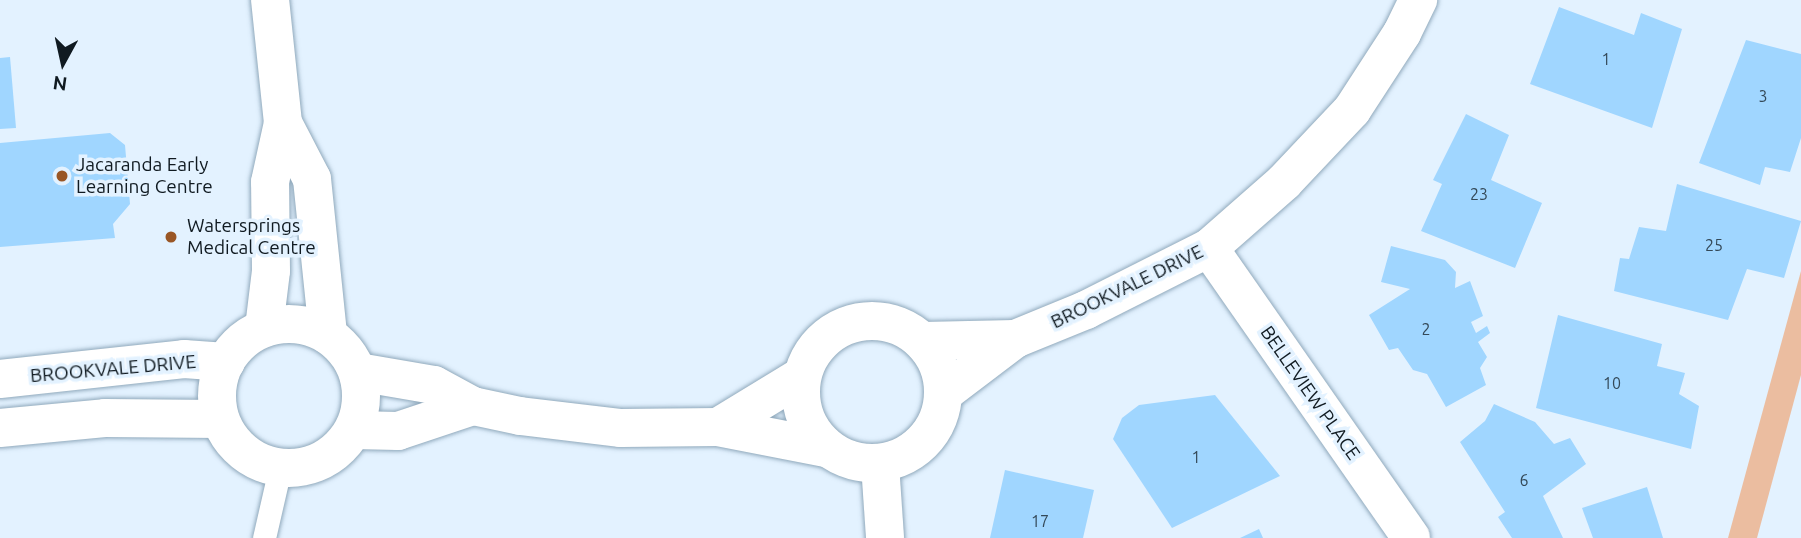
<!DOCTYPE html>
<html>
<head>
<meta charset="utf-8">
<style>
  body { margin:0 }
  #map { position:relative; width:1801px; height:538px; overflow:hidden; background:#e3f2ff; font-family:Ubuntu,sans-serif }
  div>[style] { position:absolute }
  .green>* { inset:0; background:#ebbda0 }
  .building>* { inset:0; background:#a0d6ff }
  .roads { filter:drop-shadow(0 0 2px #90a9bc) drop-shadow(0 0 2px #90a9bc) }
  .service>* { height:23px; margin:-11.5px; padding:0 11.5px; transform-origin:11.5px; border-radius:11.5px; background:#fff }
  .minor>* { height:38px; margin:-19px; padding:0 19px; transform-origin:19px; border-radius:19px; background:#fff }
  .minor>.ring { margin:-19px; padding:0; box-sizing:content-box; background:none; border:38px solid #fff; border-radius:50% }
  .dots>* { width:19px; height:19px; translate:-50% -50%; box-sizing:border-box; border:4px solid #e3f2ff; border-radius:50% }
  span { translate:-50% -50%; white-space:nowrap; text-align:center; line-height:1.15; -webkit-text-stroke:7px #e3f2ff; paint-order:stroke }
  .number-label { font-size:16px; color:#344958 }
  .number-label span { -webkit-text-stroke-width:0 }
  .poi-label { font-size:19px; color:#101a21 }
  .left { translate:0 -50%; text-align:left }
  .street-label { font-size:19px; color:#101a21 }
  .north { position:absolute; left:28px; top:28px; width:70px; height:70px; -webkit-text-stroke:5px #e3f2ff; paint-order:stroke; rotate:188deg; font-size:19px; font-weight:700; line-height:28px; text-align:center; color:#101a21 }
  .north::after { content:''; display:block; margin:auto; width:24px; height:32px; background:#101a21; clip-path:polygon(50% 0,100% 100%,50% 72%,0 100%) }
</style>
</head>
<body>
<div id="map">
  <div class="green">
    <i style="clip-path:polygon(1801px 271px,1801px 375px,1757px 538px,1728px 538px)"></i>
  </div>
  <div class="building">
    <i style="clip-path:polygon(1559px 7px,1634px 35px,1641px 13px,1682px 29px,1652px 128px,1530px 84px)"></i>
    <i style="clip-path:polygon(1746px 40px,1801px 54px,1801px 138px,1790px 172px,1765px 167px,1760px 185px,1699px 163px)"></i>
    <i style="clip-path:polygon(10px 57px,16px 128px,0 129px,0 58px)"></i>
    <i style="clip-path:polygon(1466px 114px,1509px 135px,1491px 180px,1542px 203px,1515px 268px,1421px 231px,1442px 184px,1433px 180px)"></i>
    <i style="clip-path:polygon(110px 133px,125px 145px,130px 204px,113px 224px,115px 238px,0 247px,0 143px)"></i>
    <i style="clip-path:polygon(1677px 184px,1801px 221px,1784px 278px,1747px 269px,1728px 320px,1614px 291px,1620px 258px,1629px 259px,1639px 227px,1666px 231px)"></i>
    <i style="clip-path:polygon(1391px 246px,1445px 260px,1456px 272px,1455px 288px,1470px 281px,1483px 316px,1471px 322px,1476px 333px,1487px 326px,1490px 333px,1478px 342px,1487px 357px,1480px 368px,1486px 385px,1446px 407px,1427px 374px,1413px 370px,1398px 348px,1389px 350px,1369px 315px,1410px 289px,1381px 282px)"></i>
    <i style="clip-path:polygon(1558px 315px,1662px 344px,1657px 366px,1685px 373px,1679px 394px,1699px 406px,1691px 449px,1536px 408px)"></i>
    <i style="clip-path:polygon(1215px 395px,1280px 476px,1172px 528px,1113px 439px,1122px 418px,1139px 405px)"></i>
    <i style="clip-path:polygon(1494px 404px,1535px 422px,1554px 444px,1570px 438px,1586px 464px,1543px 496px,1563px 538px,1512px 538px,1498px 517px,1505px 512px,1460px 442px,1485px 421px)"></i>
    <i style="clip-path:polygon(1005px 470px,1094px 490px,1083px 538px,990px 538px)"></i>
    <i style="clip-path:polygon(1647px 487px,1663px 538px,1593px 538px,1582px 508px)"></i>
    <i style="clip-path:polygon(1259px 529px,1263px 538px,1240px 538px)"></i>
  </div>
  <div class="roads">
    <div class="service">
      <i style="left:264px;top:538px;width:72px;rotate:-77.1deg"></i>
    </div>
    <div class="minor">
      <i style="left:283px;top:123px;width:63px;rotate:62.6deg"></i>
      <i style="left:312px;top:179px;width:157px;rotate:84.1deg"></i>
      <i style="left:1209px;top:248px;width:353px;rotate:55.1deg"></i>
      <i class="ring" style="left:801px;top:321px;width:104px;height:104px"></i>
      <i class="ring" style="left:217px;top:324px;width:106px;height:106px"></i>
      <i style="left:264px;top:328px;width:57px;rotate:-83deg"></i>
      <i style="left:271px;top:271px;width:89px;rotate:-90.6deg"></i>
      <i style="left:270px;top:182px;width:60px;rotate:-77.6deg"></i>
      <i style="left:283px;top:123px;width:124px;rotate:-96deg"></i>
      <i style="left:923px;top:341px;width:92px;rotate:-1.2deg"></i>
      <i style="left:358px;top:372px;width:77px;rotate:9.7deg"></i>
      <i style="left:434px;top:385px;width:44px;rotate:28.3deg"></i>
      <i style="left:473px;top:406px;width:48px;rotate:12deg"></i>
      <i style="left:520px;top:416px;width:102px;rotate:6.8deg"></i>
      <i style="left:621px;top:428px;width:97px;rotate:-0.6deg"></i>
      <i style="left:718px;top:427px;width:110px;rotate:11deg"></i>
      <i style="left:0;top:379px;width:185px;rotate:-6.2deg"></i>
      <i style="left:184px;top:359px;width:42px;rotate:4.1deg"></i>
      <i style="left:945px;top:392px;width:88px;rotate:-37.1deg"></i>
      <i style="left:1015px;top:339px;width:77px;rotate:-22.2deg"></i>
      <i style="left:1086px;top:310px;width:138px;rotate:-26.8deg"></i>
      <i style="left:1209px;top:248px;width:100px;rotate:-41.3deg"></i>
      <i style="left:1284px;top:182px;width:99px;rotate:-46.6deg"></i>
      <i style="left:1352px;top:110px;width:92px;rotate:-57deg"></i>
      <i style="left:1402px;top:33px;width:37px;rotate:-64deg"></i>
      <i style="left:718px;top:427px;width:98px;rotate:-31.3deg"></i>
      <i style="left:0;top:428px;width:105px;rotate:-5.4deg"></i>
      <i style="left:105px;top:418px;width:115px;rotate:0.5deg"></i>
      <i style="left:354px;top:430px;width:44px;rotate:1.3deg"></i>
      <i style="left:398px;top:431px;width:79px;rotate:-18.4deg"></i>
      <i style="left:880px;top:464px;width:74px;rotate:86.1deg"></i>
    </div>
  </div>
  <div class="dots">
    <i style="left:62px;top:176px;background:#995625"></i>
    <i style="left:171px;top:237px;background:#995625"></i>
  </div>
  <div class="number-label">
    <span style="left:1606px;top:59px">1</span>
    <span style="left:1763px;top:96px">3</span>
    <span style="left:1479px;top:194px">23</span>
    <span style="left:1714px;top:245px">25</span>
    <span style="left:1426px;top:329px">2</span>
    <span style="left:1612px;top:383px">10</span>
    <span style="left:1196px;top:457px">1</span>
    <span style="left:1524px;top:480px">6</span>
    <span style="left:1040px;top:521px">17</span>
  </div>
  <div class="poi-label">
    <span class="left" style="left:76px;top:176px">Jacaranda Early<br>Learning Centre</span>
    <span class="left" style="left:187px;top:237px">Watersprings<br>Medical Centre</span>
  </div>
  <div class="street-label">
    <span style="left:1127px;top:287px;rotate:-26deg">BROOKVALE DRIVE</span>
    <span style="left:113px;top:369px;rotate:-5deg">BROOKVALE DRIVE</span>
    <span style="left:1310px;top:393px;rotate:55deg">BELLEVIEW PLACE</span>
  </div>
  <div class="north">N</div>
</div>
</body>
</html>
